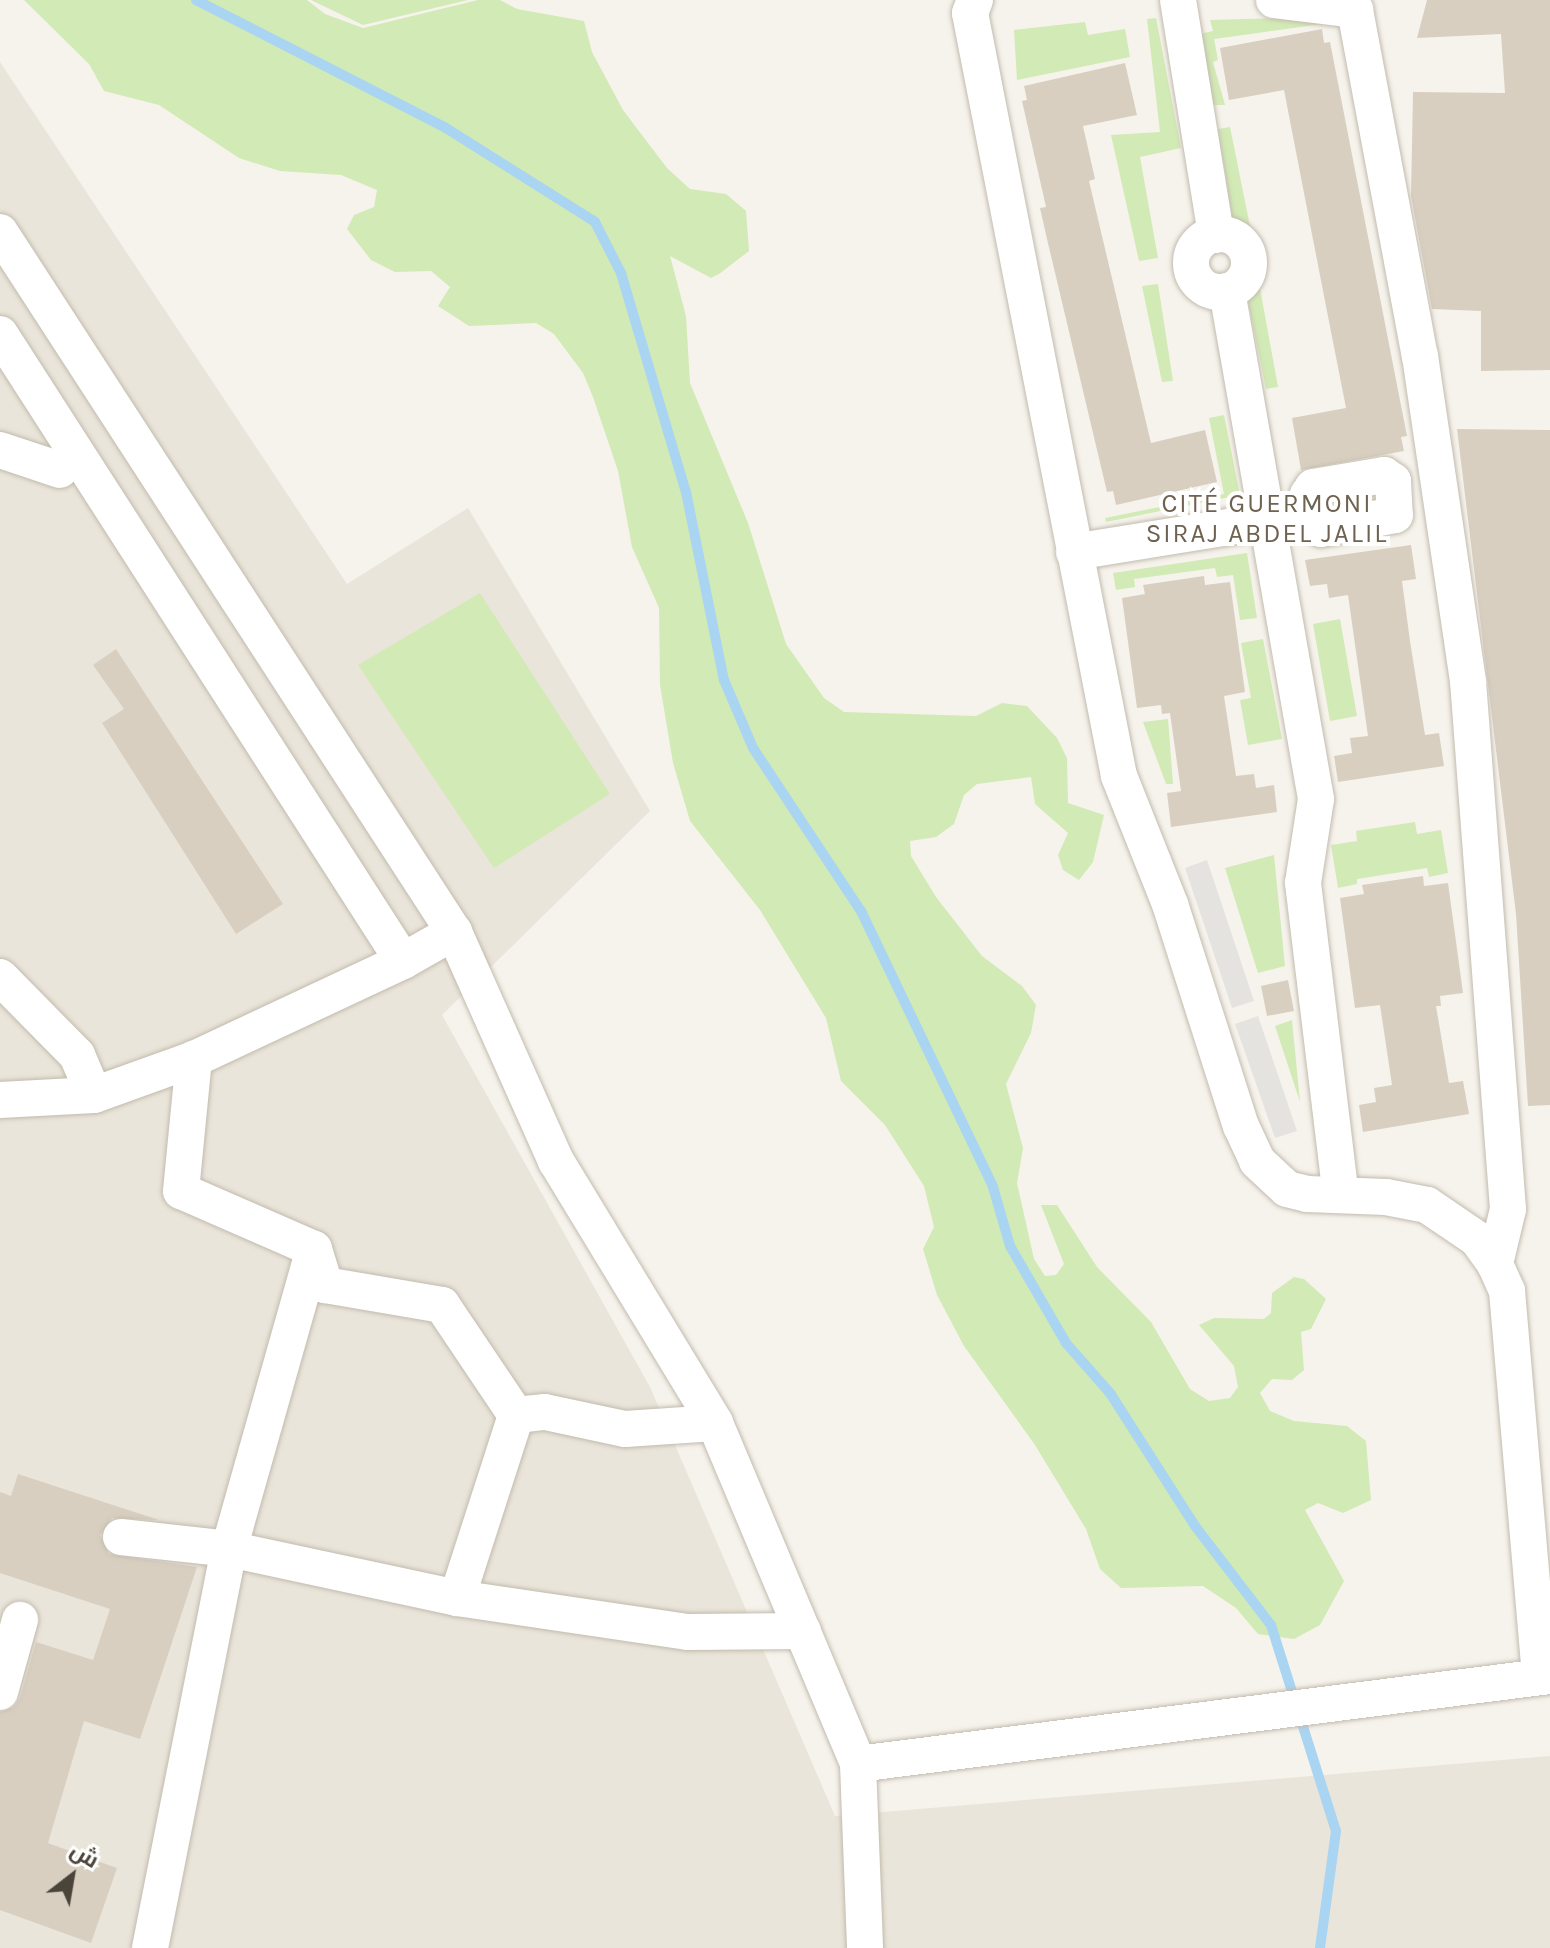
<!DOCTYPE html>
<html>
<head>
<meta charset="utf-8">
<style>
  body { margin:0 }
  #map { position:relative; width:1550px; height:1948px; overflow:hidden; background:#f6f3ec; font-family:Karla,Cairo,sans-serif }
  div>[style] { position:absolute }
  .residential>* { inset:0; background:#eae5da }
  .green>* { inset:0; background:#d2eab5 }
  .parking>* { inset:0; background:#e5e3e0 }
  .stream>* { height:10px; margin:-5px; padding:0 5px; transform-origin:5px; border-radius:5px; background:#a9d4f2 }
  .building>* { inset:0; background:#d8cfc1 }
  .roads { filter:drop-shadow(0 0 2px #c2bbae) drop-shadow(0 0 2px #c2bbae) }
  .minor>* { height:36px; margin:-18px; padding:0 18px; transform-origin:18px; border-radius:18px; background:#fff }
  .minor>.ring { margin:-18px; padding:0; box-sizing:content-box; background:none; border:36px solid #fff; border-radius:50% }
  span { translate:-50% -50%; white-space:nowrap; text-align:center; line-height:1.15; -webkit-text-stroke:8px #fff; paint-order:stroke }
  .neighbourhood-label { font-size:26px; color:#6e6250; letter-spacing:2px }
  .north { position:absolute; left:32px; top:1836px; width:80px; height:80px; -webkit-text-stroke:6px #fff; paint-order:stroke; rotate:31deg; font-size:22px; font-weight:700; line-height:32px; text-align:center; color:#4b4439 }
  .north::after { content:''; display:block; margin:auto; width:28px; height:36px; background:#4b4439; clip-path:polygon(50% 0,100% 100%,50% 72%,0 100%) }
</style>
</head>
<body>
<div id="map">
  <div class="residential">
    <i style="clip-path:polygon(0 62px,347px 584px,468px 508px,650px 811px,442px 1015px,650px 1387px,835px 1816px,1550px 1756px,1550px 1948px,0 1948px)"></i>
  </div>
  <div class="green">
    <i style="clip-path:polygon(24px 0,307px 0,325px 14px,363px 28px,478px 0,500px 0,517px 9px,584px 21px,592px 52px,623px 110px,667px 168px,690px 189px,726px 194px,746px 211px,749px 251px,719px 274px,711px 278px,670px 256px,686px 316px,690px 383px,748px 523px,786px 644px,824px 698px,844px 712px,976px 716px,1002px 703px,1027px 706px,1057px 738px,1067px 758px,1068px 803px,1104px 815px,1093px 862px,1079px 880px,1063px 870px,1058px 855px,1068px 833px,1035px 804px,1031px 777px,977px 784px,964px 795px,954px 824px,936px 837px,910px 841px,911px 856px,936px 897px,982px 956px,1022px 986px,1036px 1005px,1031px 1033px,1006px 1084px,1023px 1148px,1017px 1183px,1034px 1259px,1045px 1276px,1056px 1275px,1064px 1264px,1041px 1205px,1057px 1205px,1097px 1267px,1151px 1322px,1190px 1389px,1209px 1401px,1230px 1398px,1238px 1387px,1234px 1366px,1199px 1325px,1214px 1318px,1264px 1319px,1271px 1313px,1272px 1293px,1294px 1277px,1304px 1279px,1326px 1299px,1311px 1329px,1301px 1332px,1304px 1370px,1292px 1380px,1272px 1379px,1260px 1393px,1270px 1411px,1294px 1421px,1347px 1426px,1366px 1441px,1371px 1500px,1343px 1513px,1318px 1503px,1305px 1510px,1344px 1581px,1320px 1625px,1294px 1639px,1258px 1634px,1236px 1608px,1203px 1586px,1121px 1588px,1100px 1569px,1086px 1529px,1035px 1445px,964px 1346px,937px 1295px,923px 1249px,934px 1227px,924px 1186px,885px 1125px,841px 1081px,826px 1018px,760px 910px,690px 821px,673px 763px,660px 685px,659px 608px,632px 547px,618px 471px,593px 397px,583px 373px,554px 334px,536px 323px,469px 326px,438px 306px,450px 287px,431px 271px,395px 272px,371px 260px,347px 229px,354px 215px,374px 207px,377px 190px,341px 175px,280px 171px,239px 158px,159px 105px,104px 91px,89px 64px)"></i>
    <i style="clip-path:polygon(311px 0,468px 0,363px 25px)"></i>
    <i style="clip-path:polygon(1322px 17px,1322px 24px,1214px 39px,1218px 60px,1213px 62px,1225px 105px,1213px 105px,1200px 34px,1213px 31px,1210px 20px)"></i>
    <i style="clip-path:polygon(1156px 18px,1181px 148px,1140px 157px,1158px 258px,1139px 261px,1111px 135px,1160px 132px,1147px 19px)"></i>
    <i style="clip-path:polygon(1085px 22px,1088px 35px,1125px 29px,1130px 57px,1017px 80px,1014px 30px)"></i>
    <i style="clip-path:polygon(1230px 127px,1251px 231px,1233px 222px,1218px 129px)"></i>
    <i style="clip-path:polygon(1259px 283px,1278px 387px,1266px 389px,1247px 296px)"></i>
    <i style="clip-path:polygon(1158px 284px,1173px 381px,1162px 382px,1142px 286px)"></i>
    <i style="clip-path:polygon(1224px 415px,1240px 495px,1106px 522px,1105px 518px,1224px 494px,1209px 418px)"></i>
    <i style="clip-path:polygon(1247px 553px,1257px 618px,1240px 620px,1233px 575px,1217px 577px,1215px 568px,1134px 579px,1135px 587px,1116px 590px,1113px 573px)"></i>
    <i style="clip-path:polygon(480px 593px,610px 794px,494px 868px,358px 665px)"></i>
    <i style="clip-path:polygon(1340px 619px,1357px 716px,1330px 721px,1313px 624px)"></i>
    <i style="clip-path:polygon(1263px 639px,1282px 739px,1248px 745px,1240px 700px,1251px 698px,1241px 643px)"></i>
    <i style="clip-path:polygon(1168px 719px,1173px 784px,1166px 784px,1143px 722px)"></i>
    <i style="clip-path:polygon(1415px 822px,1417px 834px,1441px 830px,1448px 873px,1429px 877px,1427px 868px,1357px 879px,1357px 884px,1338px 888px,1331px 845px,1357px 841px,1356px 831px)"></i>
    <i style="clip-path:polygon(1274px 855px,1285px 966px,1258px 973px,1225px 868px)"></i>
    <i style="clip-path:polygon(1292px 1020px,1300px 1102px,1275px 1026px)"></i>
  </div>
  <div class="parking">
    <i style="clip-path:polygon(1207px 860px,1254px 1001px,1232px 1008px,1185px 868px)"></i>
    <i style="clip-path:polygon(1258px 1016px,1297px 1131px,1275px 1138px,1235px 1024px)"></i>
  </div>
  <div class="stream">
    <i style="left:196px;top:0;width:281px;rotate:27.1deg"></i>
    <i style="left:446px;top:128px;width:176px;rotate:32.2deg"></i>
    <i style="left:595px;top:222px;width:57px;rotate:63deg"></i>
    <i style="left:621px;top:273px;width:228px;rotate:73.5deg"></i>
    <i style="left:686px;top:492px;width:192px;rotate:78.6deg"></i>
    <i style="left:724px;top:680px;width:74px;rotate:66.9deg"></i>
    <i style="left:753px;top:748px;width:196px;rotate:56.5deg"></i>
    <i style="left:861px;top:911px;width:306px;rotate:64.4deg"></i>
    <i style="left:993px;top:1187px;width:61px;rotate:73.9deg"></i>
    <i style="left:1010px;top:1246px;width:112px;rotate:60deg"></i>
    <i style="left:1066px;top:1343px;width:67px;rotate:48.7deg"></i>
    <i style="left:1110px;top:1393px;width:158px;rotate:57.4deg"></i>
    <i style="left:1195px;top:1526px;width:125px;rotate:52.5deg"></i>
    <i style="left:1271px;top:1625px;width:216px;rotate:72.5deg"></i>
    <i style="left:1336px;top:1831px;width:118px;rotate:97.8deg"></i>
  </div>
  <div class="building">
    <i style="clip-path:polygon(1427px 0,1550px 0,1550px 370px,1481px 371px,1481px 311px,1432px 309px,1411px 196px,1413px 92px,1505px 93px,1501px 34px,1417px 38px)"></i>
    <i style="clip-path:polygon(1322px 29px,1324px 43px,1330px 42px,1407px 436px,1401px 437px,1404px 451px,1301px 470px,1292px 418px,1346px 408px,1324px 296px,1284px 90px,1229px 100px,1220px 48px)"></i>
    <i style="clip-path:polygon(1125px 63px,1137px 115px,1083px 126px,1095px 179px,1089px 181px,1151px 443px,1205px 430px,1217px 482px,1116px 505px,1113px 491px,1107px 492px,1047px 239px,1040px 208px,1046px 207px,1022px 101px,1027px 100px,1024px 86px)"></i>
    <i style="clip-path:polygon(1457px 429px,1550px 430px,1550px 1105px,1528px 1106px,1516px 914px)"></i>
    <i style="clip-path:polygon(1411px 545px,1416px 579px,1402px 581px,1410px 641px,1425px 735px,1439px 733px,1444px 766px,1338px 782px,1334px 756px,1352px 753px,1350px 738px,1368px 736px,1348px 595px,1329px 598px,1327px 584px,1310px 586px,1305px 560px)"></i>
    <i style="clip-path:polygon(1204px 576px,1205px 585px,1230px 582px,1245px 692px,1224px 696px,1236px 776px,1254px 774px,1256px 788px,1274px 785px,1277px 812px,1171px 827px,1167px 793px,1181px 791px,1170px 713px,1162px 714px,1161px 705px,1137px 708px,1122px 598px,1145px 594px,1143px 585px)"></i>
    <i style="clip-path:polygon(116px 649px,283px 904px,236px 934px,102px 723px,124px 709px,93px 665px)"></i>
    <i style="clip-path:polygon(1423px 876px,1424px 886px,1448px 883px,1463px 993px,1440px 996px,1441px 1006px,1436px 1006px,1449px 1083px,1463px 1081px,1469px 1114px,1363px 1132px,1359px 1105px,1376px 1102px,1374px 1088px,1392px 1085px,1380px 1005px,1355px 1008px,1340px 898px,1364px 894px,1362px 885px)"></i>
    <i style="clip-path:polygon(1288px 980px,1294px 1011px,1267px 1016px,1261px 986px)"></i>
    <i style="clip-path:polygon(18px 1474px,159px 1520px,112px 1518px,100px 1535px,109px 1554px,197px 1567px,140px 1739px,84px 1721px,48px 1843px,117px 1868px,91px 1943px,0 1910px,0 1712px,14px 1707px,20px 1698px,36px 1642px,93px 1660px,110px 1609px,0 1573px,0 1492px,11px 1496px)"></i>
  </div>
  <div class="roads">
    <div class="minor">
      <i style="left:975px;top:0;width:14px;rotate:111deg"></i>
      <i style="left:970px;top:13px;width:777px;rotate:78.95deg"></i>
      <i style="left:1119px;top:776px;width:138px;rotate:68.3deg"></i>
      <i style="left:1170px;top:904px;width:233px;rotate:72.3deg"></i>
      <i style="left:1241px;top:1126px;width:38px;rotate:65deg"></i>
      <i style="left:1257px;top:1161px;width:41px;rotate:43deg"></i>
      <i style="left:1287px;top:1189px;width:21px;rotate:14deg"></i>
      <i style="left:1307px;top:1194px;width:79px;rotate:2.2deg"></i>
      <i style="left:1386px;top:1197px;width:42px;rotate:11deg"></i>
      <i style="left:1427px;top:1205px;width:60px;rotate:34.2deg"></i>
      <i style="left:1477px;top:1239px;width:31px;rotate:54deg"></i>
      <i style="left:1495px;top:1264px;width:30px;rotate:66deg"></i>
      <i style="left:1507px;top:1291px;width:386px;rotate:85.1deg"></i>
      <i style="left:1178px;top:0;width:238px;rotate:80.8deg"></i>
      <i style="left:1274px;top:0;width:82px;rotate:7deg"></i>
      <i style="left:1355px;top:10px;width:352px;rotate:79.4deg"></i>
      <i style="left:1420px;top:356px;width:329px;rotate:81.6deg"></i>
      <i style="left:1468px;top:681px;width:530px;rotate:85.67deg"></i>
      <i style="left:1508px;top:1209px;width:57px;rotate:103.3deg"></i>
      <i style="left:0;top:232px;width:834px;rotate:57.03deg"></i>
      <i style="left:454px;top:932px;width:251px;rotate:66deg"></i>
      <i style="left:556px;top:1161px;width:306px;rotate:58.7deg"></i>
      <i style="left:715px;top:1423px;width:370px;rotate:67.2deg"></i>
      <i style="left:858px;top:1764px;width:184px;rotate:87.8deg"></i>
      <i class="ring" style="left:1191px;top:234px;width:22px;height:22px"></i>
      <i style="left:1227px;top:291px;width:516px;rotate:80.06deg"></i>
      <i style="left:1316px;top:799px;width:85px;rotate:98.8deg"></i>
      <i style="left:1303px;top:883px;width:314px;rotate:83.1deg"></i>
      <i style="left:0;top:334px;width:745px;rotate:57.27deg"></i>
      <i style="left:0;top:450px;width:63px;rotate:18.4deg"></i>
      <i style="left:1384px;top:475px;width:11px;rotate:34deg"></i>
      <i style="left:1393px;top:481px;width:34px;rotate:87deg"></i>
      <i style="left:1395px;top:515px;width:75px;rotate:169.3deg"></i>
      <i style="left:1321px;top:529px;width:9px;rotate:-144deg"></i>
      <i style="left:1314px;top:524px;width:30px;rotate:-102deg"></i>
      <i style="left:1308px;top:495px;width:9px;rotate:-58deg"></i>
      <i style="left:1313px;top:487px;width:72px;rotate:-9.6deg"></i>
      <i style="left:1074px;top:552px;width:219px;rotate:-9.2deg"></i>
      <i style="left:0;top:977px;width:110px;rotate:45.4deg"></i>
      <i style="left:77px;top:1055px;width:43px;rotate:67deg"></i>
      <i style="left:0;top:1100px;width:94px;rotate:-3deg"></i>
      <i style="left:94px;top:1095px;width:106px;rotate:-19.8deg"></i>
      <i style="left:314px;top:1249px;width:38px;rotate:73deg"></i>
      <i style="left:325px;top:1285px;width:119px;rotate:9.7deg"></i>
      <i style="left:442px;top:1305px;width:133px;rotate:56.1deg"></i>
      <i style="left:516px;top:1415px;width:29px;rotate:-6deg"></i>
      <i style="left:545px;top:1412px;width:82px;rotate:12deg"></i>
      <i style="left:625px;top:1429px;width:90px;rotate:-3.8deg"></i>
      <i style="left:121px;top:1537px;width:109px;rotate:6.3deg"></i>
      <i style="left:229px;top:1549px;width:233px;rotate:12.1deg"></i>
      <i style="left:457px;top:1598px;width:233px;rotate:8.4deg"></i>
      <i style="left:688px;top:1632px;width:115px;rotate:-0.5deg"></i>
      <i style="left:457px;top:1598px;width:192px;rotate:-72.1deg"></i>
      <i style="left:0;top:1692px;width:75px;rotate:-74.5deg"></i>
      <i style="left:858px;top:1764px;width:698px;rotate:-7.25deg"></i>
      <i style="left:150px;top:1948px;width:407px;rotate:-78.8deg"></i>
      <i style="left:229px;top:1549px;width:312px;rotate:-74.2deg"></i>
      <i style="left:314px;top:1249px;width:145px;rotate:-156.4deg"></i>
      <i style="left:181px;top:1191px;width:133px;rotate:-84.4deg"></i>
      <i style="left:194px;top:1059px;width:231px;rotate:-25.1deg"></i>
      <i style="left:403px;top:961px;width:59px;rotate:-29.6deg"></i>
    </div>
  </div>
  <div class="neighbourhood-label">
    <span style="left:1267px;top:519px">CITÉ GUERMONI<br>SIRAJ ABDEL JALIL</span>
  </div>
  <div class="north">ش</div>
</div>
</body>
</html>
